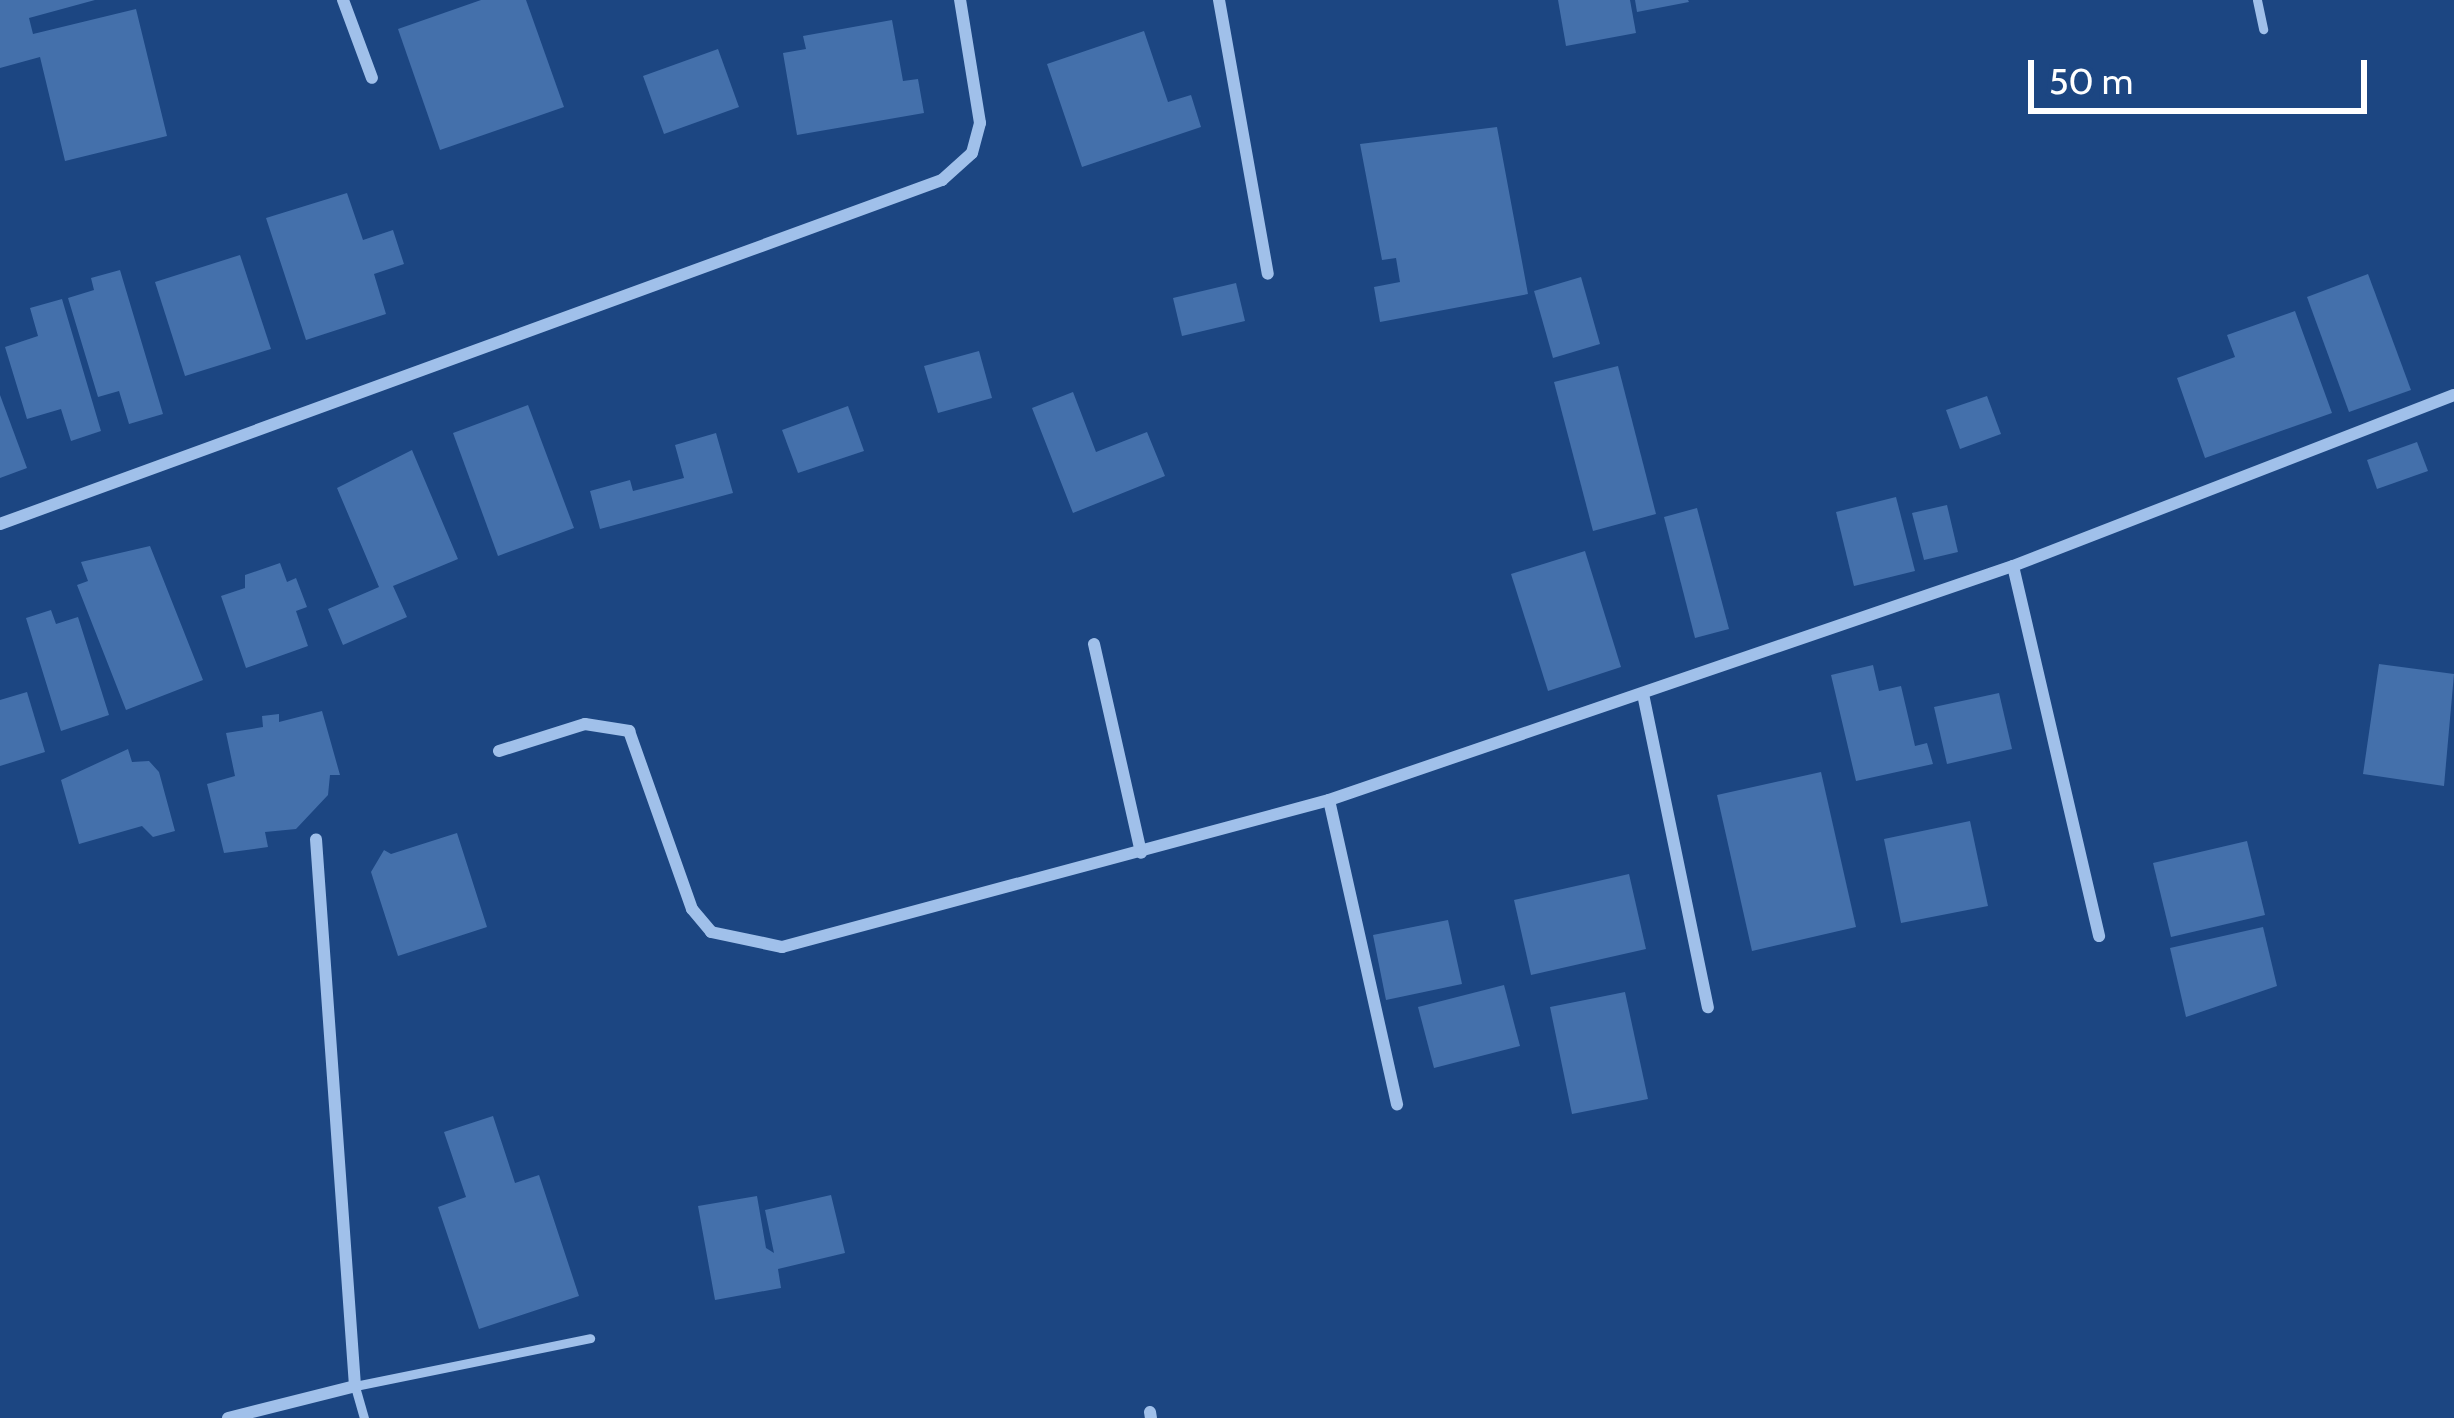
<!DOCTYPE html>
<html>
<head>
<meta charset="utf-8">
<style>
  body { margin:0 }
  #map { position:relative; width:2454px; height:1418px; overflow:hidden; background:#1c4682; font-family:Cabin,sans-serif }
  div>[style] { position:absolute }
  .building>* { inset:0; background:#4470ab }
  .service>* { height:9px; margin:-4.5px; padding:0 4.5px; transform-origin:4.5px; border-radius:4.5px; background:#a0c0ea }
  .minor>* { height:12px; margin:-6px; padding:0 6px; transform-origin:6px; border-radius:6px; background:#a0c0ea }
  span { translate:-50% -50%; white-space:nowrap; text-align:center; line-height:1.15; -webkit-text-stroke:9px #1c4682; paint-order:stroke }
  .scale { position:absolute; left:2028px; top:60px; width:339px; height:54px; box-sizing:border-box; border:6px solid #fff; border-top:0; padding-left:15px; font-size:36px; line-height:42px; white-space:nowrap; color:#fff; -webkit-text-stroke:9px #1c4682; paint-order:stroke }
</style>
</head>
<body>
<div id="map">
  <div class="building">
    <i style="clip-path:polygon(0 0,95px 0,29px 18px,33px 34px,136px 9px,167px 136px,65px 161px,40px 57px,0 68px)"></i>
    <i style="clip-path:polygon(481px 0,526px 0,564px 107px,440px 150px,398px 29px)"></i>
    <i style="clip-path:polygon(1558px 0,1630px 0,1636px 33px,1566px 46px)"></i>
    <i style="clip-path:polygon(1635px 0,1688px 0,1689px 2px,1637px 12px)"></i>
    <i style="clip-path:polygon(892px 20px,903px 81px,918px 79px,924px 113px,797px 135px,783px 53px,806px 49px,803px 36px)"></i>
    <i style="clip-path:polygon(1144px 31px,1168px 102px,1191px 95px,1201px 127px,1082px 167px,1047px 64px)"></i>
    <i style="clip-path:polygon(718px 49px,739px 107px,664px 134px,643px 76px)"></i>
    <i style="clip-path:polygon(1497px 127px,1528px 294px,1380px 322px,1374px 287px,1400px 282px,1396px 258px,1382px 260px,1360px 144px)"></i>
    <i style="clip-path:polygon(347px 193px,363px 240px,393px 230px,404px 264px,374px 274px,386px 314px,306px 340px,266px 218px)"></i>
    <i style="clip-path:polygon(240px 255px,271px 349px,185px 376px,155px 282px)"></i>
    <i style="clip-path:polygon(120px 270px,163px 414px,129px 424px,119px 391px,98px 397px,68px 298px,94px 290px,91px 278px)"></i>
    <i style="clip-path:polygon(2368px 274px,2411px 390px,2349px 412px,2307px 297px)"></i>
    <i style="clip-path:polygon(1581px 277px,1600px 344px,1553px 358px,1534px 291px)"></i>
    <i style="clip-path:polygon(1236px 283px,1245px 321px,1182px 336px,1173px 298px)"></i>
    <i style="clip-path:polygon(62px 299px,101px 431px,71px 441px,61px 409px,27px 419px,5px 347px,38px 336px,30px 308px)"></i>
    <i style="clip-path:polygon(2295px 311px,2332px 413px,2205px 458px,2177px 378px,2235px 357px,2227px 335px)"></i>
    <i style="clip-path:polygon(979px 351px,992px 398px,938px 413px,924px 366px)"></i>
    <i style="clip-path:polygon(1618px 366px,1656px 514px,1593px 531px,1554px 382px)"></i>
    <i style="clip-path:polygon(1073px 392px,1096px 452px,1147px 432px,1165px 476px,1073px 513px,1032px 408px)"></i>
    <i style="clip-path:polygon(0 395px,27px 468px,0 478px)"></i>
    <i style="clip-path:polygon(1987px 396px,2001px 434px,1960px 449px,1946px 410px)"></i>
    <i style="clip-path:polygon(528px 405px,574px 528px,498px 556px,453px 433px)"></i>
    <i style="clip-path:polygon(848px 406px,864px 451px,798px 473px,782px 430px)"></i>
    <i style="clip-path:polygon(716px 433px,733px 493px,600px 529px,590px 491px,630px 480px,633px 491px,684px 478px,675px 445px)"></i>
    <i style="clip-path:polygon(2417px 442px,2428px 471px,2377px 489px,2367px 460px)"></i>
    <i style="clip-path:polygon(412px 450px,458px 559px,393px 586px,407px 617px,343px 645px,328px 609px,379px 587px,337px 488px)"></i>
    <i style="clip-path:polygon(1896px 497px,1915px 571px,1854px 586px,1836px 512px)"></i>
    <i style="clip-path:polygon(1947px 505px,1958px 552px,1924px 560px,1912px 513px)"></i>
    <i style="clip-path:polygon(1697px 508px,1729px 629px,1695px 638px,1664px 517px)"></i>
    <i style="clip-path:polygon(150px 546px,203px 680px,126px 710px,77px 585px,88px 581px,81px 562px)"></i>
    <i style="clip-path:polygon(1585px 551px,1621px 667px,1548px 691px,1511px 574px)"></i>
    <i style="clip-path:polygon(280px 563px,287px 582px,296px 578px,307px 607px,296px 611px,308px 646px,246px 668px,221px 596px,245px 588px,245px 575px)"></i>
    <i style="clip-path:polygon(51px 610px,56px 624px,78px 617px,109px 715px,61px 731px,26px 618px)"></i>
    <i style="clip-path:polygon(2379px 664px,2454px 674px,2444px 786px,2363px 774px)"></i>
    <i style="clip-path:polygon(1873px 665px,1879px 691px,1901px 686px,1915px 746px,1927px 743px,1933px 764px,1856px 781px,1831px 675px)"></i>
    <i style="clip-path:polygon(27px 692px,45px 752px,0 766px,0 700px)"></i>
    <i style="clip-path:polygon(1999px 693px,2012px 749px,1947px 764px,1934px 707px)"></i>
    <i style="clip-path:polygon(322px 711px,340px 775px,330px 775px,328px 795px,296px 829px,265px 832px,268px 847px,224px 853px,207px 784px,235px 776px,226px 733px,263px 727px,262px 716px,279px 714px,279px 722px)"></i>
    <i style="clip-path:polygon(128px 749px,132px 762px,149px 761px,159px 772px,175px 831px,153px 837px,142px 826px,79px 844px,61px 780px)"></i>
    <i style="clip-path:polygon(1821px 772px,1856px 927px,1752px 951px,1717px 795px)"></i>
    <i style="clip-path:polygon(1970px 821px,1988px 906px,1901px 923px,1884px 839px)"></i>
    <i style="clip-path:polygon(457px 833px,487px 927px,398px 956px,371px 872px,384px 850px,391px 854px)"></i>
    <i style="clip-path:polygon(2247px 841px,2265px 915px,2171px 937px,2153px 863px)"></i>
    <i style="clip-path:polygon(1629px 874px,1646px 949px,1531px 975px,1514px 900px)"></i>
    <i style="clip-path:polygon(1448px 920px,1462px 984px,1386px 1000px,1373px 935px)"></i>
    <i style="clip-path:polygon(2263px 927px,2277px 986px,2186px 1017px,2170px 948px)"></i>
    <i style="clip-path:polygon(1504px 985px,1520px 1046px,1434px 1068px,1418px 1007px)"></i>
    <i style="clip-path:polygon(1625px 992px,1648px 1099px,1572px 1114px,1550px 1007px)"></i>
    <i style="clip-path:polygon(493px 1116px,515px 1183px,539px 1175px,579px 1296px,479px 1329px,438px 1207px,466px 1197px,444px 1132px)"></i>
    <i style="clip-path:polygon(831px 1195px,845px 1253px,778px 1269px,781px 1288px,715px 1300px,698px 1206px,757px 1196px,766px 1248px,774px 1253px,765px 1210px)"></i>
  </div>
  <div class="service">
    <i style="left:2257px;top:0;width:30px;rotate:78deg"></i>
    <i style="left:364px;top:1418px;width:33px;rotate:-106deg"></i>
    <i style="left:355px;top:1386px;width:240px;rotate:-11.5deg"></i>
  </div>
  <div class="minor">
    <i style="left:343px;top:0;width:83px;rotate:69.6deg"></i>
    <i style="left:1219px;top:0;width:278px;rotate:79.9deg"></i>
    <i style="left:0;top:524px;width:1003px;rotate:-20.06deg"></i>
    <i style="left:942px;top:180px;width:40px;rotate:-42deg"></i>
    <i style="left:972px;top:153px;width:31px;rotate:-75deg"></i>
    <i style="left:980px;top:123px;width:125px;rotate:-99.2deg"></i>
    <i style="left:2013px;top:566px;width:380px;rotate:76.9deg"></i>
    <i style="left:1094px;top:644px;width:214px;rotate:77.3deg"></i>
    <i style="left:1643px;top:694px;width:320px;rotate:78.3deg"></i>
    <i style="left:499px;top:751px;width:90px;rotate:-17.4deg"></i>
    <i style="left:585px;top:724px;width:45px;rotate:9deg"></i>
    <i style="left:629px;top:731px;width:189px;rotate:70.5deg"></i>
    <i style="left:692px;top:909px;width:30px;rotate:50deg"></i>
    <i style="left:711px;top:932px;width:73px;rotate:11.9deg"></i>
    <i style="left:782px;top:947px;width:566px;rotate:-15.04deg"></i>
    <i style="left:1329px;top:800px;width:723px;rotate:-18.89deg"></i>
    <i style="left:2013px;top:566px;width:473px;rotate:-21.2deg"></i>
    <i style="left:1329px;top:800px;width:312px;rotate:77.4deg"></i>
    <i style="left:1150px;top:1412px;width:6px;rotate:81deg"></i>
    <i style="left:228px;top:1418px;width:131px;rotate:-14.1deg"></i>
    <i style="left:355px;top:1386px;width:548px;rotate:-94.08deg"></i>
  </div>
  <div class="scale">50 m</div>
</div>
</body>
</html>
